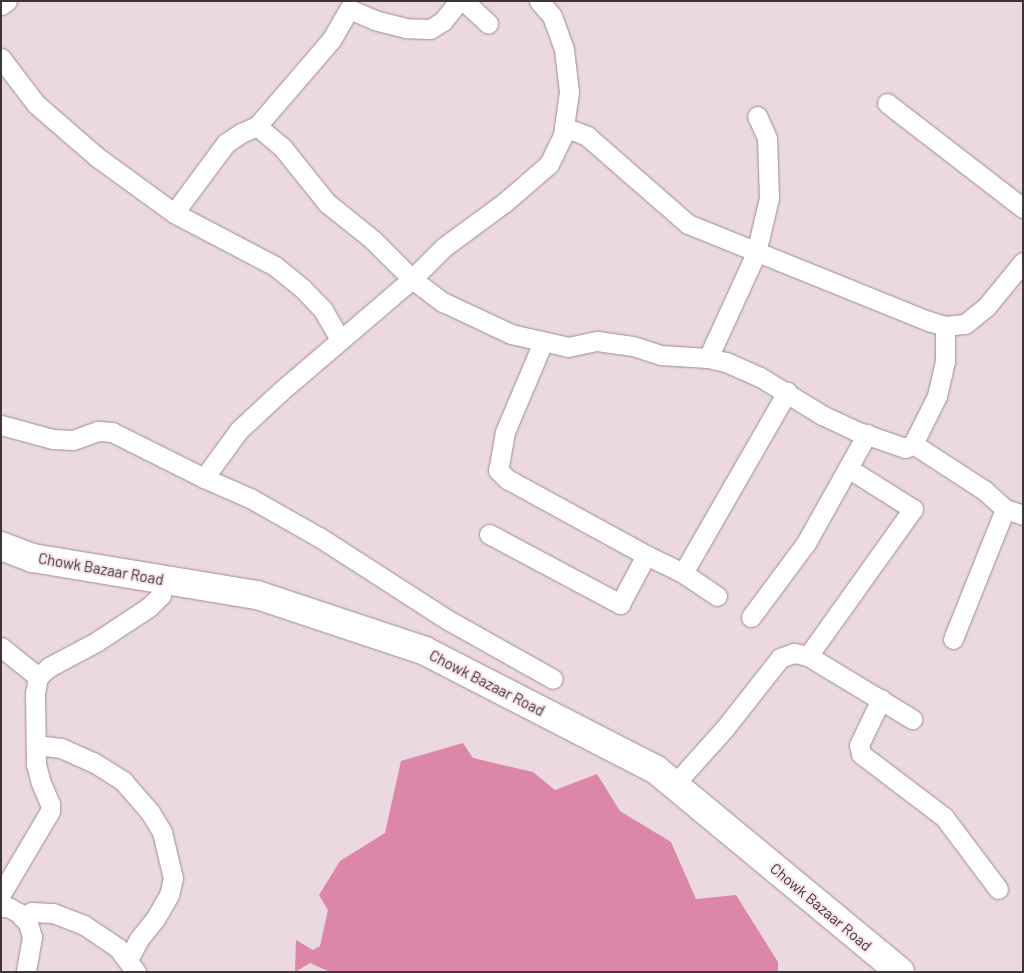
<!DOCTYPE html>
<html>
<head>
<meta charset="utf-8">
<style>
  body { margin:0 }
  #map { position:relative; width:1024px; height:973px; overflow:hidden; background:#ecd8df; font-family:Barlow,sans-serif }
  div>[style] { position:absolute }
  .water>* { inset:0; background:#dc87a9 }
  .roads { filter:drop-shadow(0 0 1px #9e8b92) drop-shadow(0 0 1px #9e8b92) }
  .street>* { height:19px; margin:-9.5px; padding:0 9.5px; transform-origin:9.5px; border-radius:9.5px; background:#fff }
  .secondary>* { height:28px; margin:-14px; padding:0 14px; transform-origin:14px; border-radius:14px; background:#fff }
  span { translate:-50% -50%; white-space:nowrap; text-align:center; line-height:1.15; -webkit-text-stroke:4px #fae5ec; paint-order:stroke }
  .street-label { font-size:15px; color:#3d3538 }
  .frame { position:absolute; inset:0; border:2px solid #3d3538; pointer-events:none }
</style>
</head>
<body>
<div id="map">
  <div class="water">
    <i style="clip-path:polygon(463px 743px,473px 758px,533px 772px,555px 790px,597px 774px,620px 811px,671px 842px,696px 899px,736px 895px,778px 962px,778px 972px,330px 972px,310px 963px,295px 972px,296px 940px,313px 950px,320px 946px,328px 910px,319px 895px,340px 861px,385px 833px,401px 761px)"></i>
  </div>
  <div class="roads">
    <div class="street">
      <i style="left:459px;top:1px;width:26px;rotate:129deg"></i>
      <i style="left:443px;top:21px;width:15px;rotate:148deg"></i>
      <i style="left:430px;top:29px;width:24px;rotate:-178deg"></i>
      <i style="left:406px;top:28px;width:32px;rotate:-166deg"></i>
      <i style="left:375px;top:20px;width:28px;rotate:-157deg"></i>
      <i style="left:349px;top:9px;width:36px;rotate:120deg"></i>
      <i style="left:331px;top:40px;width:113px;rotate:130.7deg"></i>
      <i style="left:257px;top:126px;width:33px;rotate:40deg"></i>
      <i style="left:282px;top:147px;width:72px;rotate:51.2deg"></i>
      <i style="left:327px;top:203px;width:59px;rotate:38.8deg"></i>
      <i style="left:373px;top:240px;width:55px;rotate:45deg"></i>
      <i style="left:412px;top:279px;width:39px;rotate:37deg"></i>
      <i style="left:443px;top:302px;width:75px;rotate:25.2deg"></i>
      <i style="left:511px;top:334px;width:58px;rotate:12.8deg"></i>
      <i style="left:568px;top:347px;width:30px;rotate:-12deg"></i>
      <i style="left:597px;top:341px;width:36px;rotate:8deg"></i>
      <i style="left:633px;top:346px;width:29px;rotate:18deg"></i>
      <i style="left:661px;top:355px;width:47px;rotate:3.7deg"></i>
      <i style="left:708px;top:358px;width:18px;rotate:13deg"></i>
      <i style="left:726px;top:362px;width:37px;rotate:24deg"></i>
      <i style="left:760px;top:377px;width:73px;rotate:31.5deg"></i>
      <i style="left:822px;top:415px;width:38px;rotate:25deg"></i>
      <i style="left:856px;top:431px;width:52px;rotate:19.1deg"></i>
      <i style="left:905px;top:448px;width:9px;rotate:-27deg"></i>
      <i style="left:913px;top:444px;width:54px;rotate:-63.4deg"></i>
      <i style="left:937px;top:396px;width:35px;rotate:-77deg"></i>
      <i style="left:945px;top:362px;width:36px;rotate:-90deg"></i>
      <i style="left:464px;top:1px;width:33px;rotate:43deg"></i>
      <i style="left:1px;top:5px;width:7px;rotate:-34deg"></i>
      <i style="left:1px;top:58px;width:58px;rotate:52.7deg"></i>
      <i style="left:36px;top:104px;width:81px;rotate:41deg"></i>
      <i style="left:97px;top:157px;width:95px;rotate:36deg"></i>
      <i style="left:887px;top:103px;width:172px;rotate:37.7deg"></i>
      <i style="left:257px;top:126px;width:17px;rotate:156deg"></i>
      <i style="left:241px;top:133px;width:18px;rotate:146deg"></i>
      <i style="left:226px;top:143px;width:87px;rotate:126.6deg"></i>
      <i style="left:174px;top:213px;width:114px;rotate:27.7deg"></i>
      <i style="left:275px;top:266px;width:35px;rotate:39deg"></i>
      <i style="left:302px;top:288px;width:30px;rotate:46deg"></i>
      <i style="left:323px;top:310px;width:34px;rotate:60deg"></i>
      <i style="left:564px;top:127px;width:25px;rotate:21deg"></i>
      <i style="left:587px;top:136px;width:134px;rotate:41.1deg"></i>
      <i style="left:688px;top:224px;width:259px;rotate:22deg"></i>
      <i style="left:928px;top:321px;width:18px;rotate:16deg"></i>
      <i style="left:945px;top:326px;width:20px;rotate:-6deg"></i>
      <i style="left:965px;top:324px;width:28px;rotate:-39deg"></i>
      <i style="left:987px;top:306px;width:57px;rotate:-50.7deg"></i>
      <i style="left:543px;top:342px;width:98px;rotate:112.9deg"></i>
      <i style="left:505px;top:432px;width:39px;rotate:100deg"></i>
      <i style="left:498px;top:470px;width:13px;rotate:45deg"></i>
      <i style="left:507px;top:479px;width:158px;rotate:28.7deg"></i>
      <i style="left:708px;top:358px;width:115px;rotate:-65.4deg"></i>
      <i style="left:756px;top:253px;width:57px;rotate:-76.7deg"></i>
      <i style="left:769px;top:198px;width:60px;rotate:-91.9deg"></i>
      <i style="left:767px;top:138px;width:24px;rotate:-114deg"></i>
      <i style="left:1px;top:425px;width:54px;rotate:15.1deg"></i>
      <i style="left:53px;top:439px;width:20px;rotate:3deg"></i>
      <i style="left:73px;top:440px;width:27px;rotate:-20deg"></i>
      <i style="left:98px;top:431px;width:14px;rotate:4deg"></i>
      <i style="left:112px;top:432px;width:103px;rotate:26.6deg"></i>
      <i style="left:204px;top:478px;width:50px;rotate:23.5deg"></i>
      <i style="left:250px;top:498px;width:79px;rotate:29.5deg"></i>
      <i style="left:319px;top:537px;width:153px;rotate:32.8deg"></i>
      <i style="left:448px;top:620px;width:120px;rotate:29.3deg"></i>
      <i style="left:913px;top:444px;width:85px;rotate:32.9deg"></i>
      <i style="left:984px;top:490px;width:28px;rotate:42deg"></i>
      <i style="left:1005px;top:509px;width:19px;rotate:18deg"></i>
      <i style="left:204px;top:478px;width:59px;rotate:-53.9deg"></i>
      <i style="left:239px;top:430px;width:57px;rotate:-42.9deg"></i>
      <i style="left:281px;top:391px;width:172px;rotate:-40.5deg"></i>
      <i style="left:412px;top:279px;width:45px;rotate:-45deg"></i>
      <i style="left:444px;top:247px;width:74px;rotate:-36.3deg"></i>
      <i style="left:504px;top:203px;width:60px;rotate:-40.9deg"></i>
      <i style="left:549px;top:164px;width:32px;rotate:-64deg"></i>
      <i style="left:563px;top:135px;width:43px;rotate:-82.1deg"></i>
      <i style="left:569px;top:92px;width:43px;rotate:-96.6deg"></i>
      <i style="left:564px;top:49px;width:35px;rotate:-110deg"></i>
      <i style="left:552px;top:16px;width:20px;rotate:-131deg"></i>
      <i style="left:489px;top:534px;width:149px;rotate:28.1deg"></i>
      <i style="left:620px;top:604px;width:55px;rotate:-62deg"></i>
      <i style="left:646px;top:555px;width:41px;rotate:25.9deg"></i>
      <i style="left:717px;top:596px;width:41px;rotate:-145.9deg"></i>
      <i style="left:683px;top:573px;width:209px;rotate:-60.1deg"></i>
      <i style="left:751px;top:617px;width:92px;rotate:-53.4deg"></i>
      <i style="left:806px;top:543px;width:125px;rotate:-60.8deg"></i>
      <i style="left:953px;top:639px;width:140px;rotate:-68.2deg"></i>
      <i style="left:1px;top:647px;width:48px;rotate:39deg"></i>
      <i style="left:808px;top:656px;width:181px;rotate:-54.5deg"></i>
      <i style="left:913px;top:509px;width:77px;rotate:-147.8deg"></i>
      <i style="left:881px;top:699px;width:51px;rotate:115.6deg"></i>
      <i style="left:859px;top:745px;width:9px;rotate:77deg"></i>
      <i style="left:861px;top:754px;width:104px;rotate:37.2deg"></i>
      <i style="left:944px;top:817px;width:90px;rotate:53.1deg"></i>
      <i style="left:36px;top:745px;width:25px;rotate:7deg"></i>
      <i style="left:61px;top:748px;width:35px;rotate:24deg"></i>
      <i style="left:93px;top:762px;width:36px;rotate:32deg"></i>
      <i style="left:123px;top:781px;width:41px;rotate:48.9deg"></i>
      <i style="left:150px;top:812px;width:23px;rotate:59deg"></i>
      <i style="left:162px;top:832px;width:47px;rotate:76.6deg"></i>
      <i style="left:173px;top:878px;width:17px;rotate:103deg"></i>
      <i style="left:169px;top:895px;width:28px;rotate:120deg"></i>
      <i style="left:155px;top:919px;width:26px;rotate:129deg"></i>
      <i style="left:139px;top:939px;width:24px;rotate:118deg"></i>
      <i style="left:674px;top:785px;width:76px;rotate:-48.2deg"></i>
      <i style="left:725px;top:728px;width:89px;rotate:-51.8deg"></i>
      <i style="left:780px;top:658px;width:15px;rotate:-20deg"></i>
      <i style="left:794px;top:653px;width:14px;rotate:12deg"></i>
      <i style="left:808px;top:656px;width:122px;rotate:31.2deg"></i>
      <i style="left:1px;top:894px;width:96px;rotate:-59.4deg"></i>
      <i style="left:50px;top:811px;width:7px;rotate:-90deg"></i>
      <i style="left:50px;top:804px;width:23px;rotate:-113deg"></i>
      <i style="left:41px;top:783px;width:20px;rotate:-105deg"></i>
      <i style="left:36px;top:764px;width:71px;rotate:-90.8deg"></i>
      <i style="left:35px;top:693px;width:16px;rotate:-79deg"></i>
      <i style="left:38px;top:677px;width:15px;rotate:-42deg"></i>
      <i style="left:49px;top:667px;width:53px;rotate:-28deg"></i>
      <i style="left:96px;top:642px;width:64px;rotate:-33.4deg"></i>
      <i style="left:149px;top:607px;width:17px;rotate:-45deg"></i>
      <i style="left:161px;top:595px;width:15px;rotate:-79deg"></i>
      <i style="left:1px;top:907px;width:7px"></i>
      <i style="left:8px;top:907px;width:13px;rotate:29deg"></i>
      <i style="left:19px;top:913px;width:13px;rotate:48deg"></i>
      <i style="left:28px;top:923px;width:15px;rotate:74deg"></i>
      <i style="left:32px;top:937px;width:36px;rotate:100deg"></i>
      <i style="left:22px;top:917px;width:11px;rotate:-27deg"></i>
      <i style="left:32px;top:912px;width:21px;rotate:3deg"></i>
      <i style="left:53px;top:913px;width:33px;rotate:21deg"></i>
      <i style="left:84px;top:925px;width:41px;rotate:34.1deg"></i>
      <i style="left:118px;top:948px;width:30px;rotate:53deg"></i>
    </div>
    <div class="secondary">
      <i style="left:1px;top:546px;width:34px;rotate:21deg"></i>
      <i style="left:33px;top:558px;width:227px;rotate:9.4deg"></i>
      <i style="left:257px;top:595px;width:177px;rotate:18.4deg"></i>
      <i style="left:425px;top:651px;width:259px;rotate:27.2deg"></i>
      <i style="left:655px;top:769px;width:318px;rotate:39.6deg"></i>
    </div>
  </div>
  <div class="street-label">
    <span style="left:101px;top:569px;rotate:10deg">Chowk Bazaar Road</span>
    <span style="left:487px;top:683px;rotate:27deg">Chowk Bazaar Road</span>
    <span style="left:821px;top:907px;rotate:40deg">Chowk Bazaar Road</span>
  </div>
  <div class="frame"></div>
</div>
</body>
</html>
